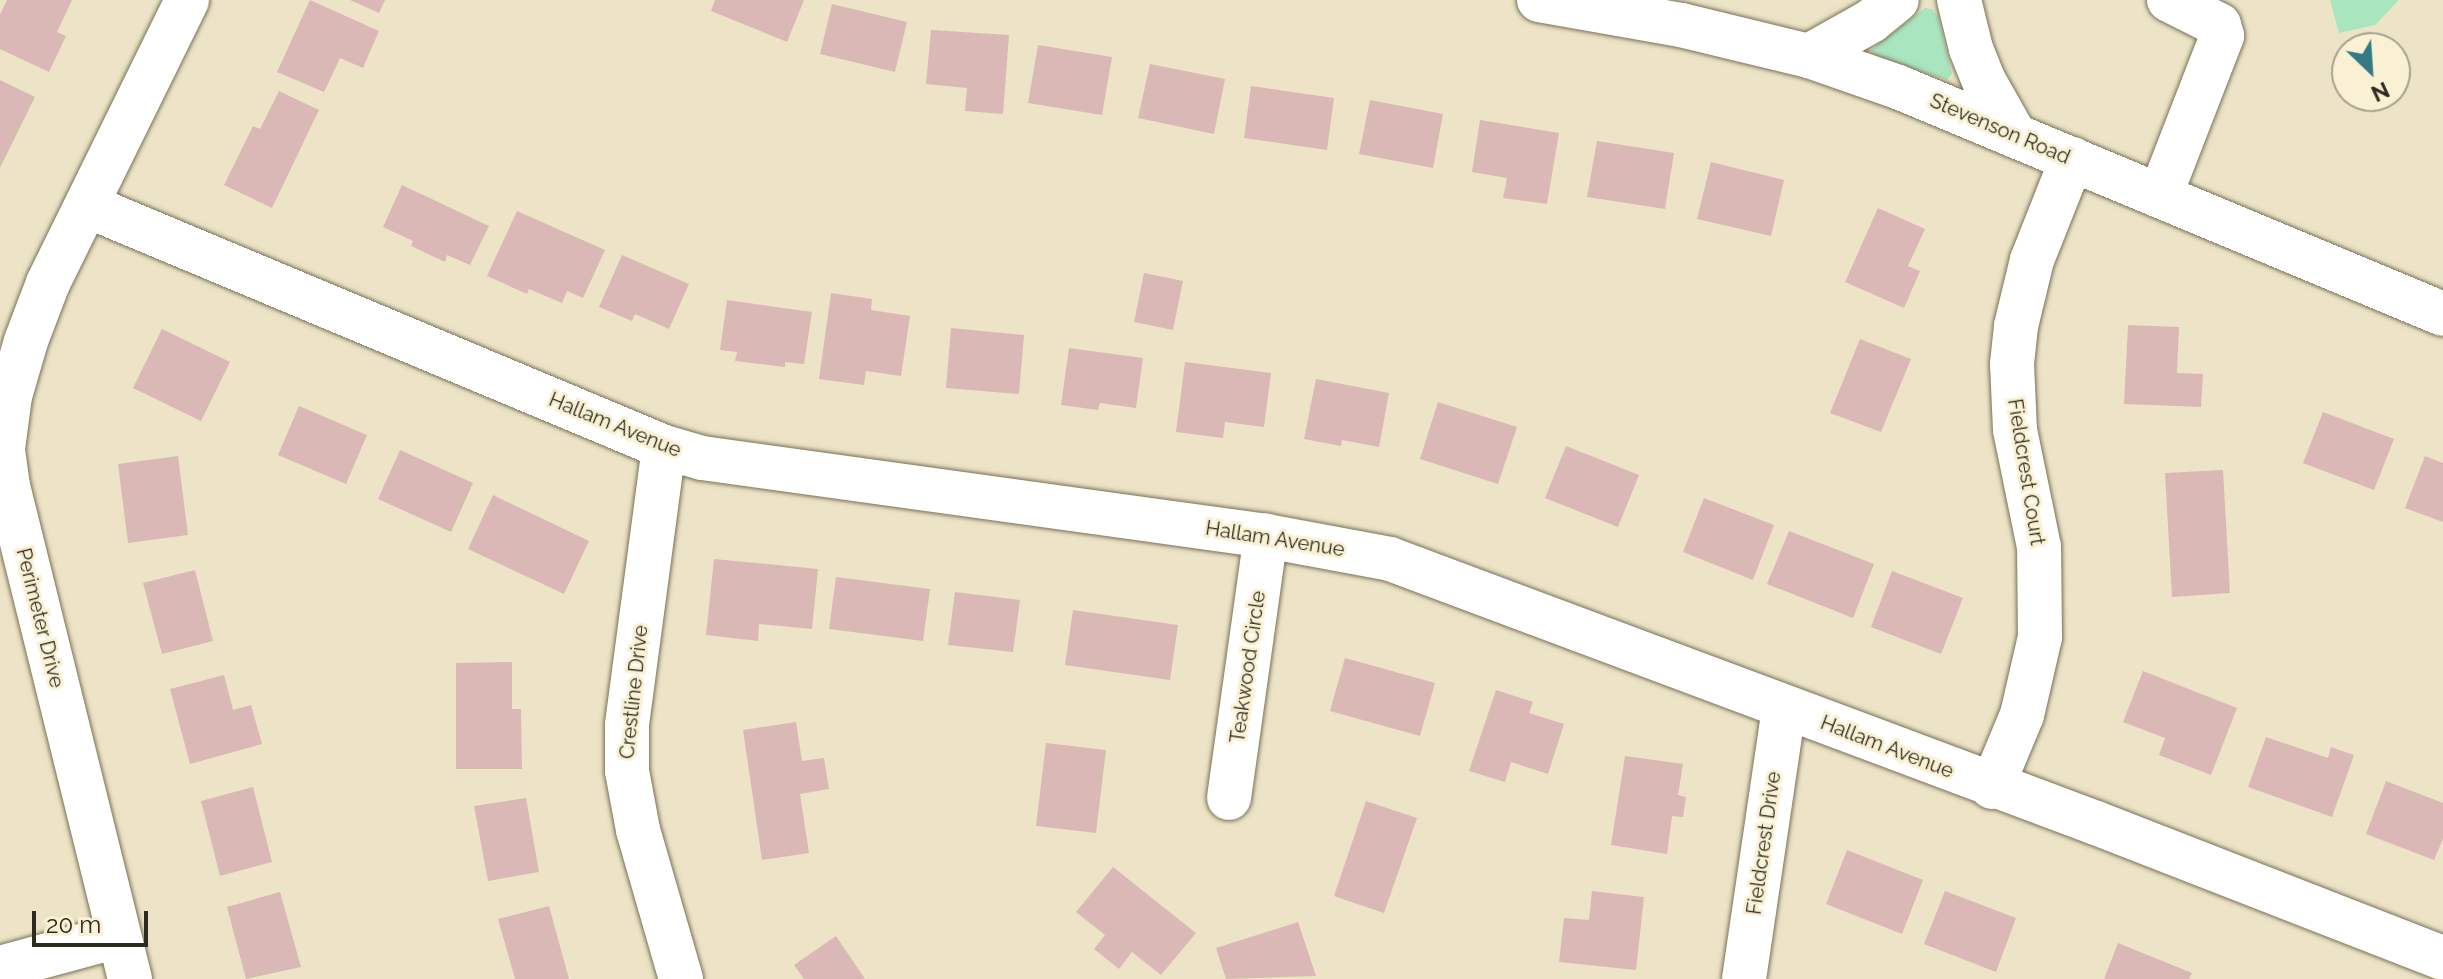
<!DOCTYPE html>
<html>
<head>
<meta charset="utf-8">
<style>
  body { margin:0 }
  #map { position:relative; width:2443px; height:979px; overflow:hidden; background:#ede4c7; font-family:Raleway,sans-serif }
  div>[style] { position:absolute }
  .green>* { inset:0; background:#a9e5be }
  .building>* { inset:0; background:#dab8b5 }
  .roads { filter:drop-shadow(0 0 2px #797157) drop-shadow(0 0 2px #797157) }
  .minor>* { height:44px; margin:-22px; padding:0 22px; transform-origin:22px; border-radius:22px; background:#fff }
  .major>* { height:44px; margin:-22px; padding:0 22px; transform-origin:22px; border-radius:22px; background:#fff }
  span { translate:-50% -50%; white-space:nowrap; text-align:center; line-height:1.15; -webkit-text-stroke:6px #faf1d4; paint-order:stroke }
  .street-label { font-size:20px; color:#2d2a1f }
  .north { position:absolute; left:2331px; top:32px; width:80px; height:80px; box-sizing:border-box; background:#faf1d4; border:2px solid #a8a18c; border-radius:50%; rotate:155deg; font-size:22px; font-weight:700; line-height:32px; text-align:center; color:#2d2a1f }
  .north::after { content:''; display:block; margin:auto; width:28px; height:36px; background:#337986; clip-path:polygon(50% 0,100% 100%,50% 72%,0 100%) }
  .scale { position:absolute; left:32px; top:911px; width:116px; height:36px; box-sizing:border-box; border:4px solid #2d2a1f; border-top:0; padding-left:10px; font-size:24px; line-height:28px; white-space:nowrap; color:#2d2a1f; -webkit-text-stroke:6px #faf1d4; paint-order:stroke }
</style>
</head>
<body>
<div id="map">
  <div class="green">
    <i style="clip-path:polygon(2330px 0,2399px 0,2375px 25px,2339px 33px)"></i>
    <i style="clip-path:polygon(1925px 8px,1932px 9px,1938px 16px,1952px 74px,1947px 80px,1876px 56px,1871px 50px)"></i>
  </div>
  <div class="building">
    <i style="clip-path:polygon(7px 0,72px 0,57px 32px,66px 36px,49px 72px,0 49px,0 14px)"></i>
    <i style="clip-path:polygon(310px 0,379px 31px,363px 68px,340px 58px,324px 92px,277px 72px)"></i>
    <i style="clip-path:polygon(350px 0,385px 0,379px 13px)"></i>
    <i style="clip-path:polygon(715px 0,804px 0,787px 42px,711px 11px)"></i>
    <i style="clip-path:polygon(832px 4px,907px 22px,895px 72px,820px 54px)"></i>
    <i style="clip-path:polygon(931px 30px,1009px 35px,1003px 114px,965px 111px,967px 88px,926px 84px)"></i>
    <i style="clip-path:polygon(1038px 45px,1112px 57px,1102px 115px,1028px 103px)"></i>
    <i style="clip-path:polygon(1150px 64px,1225px 79px,1214px 134px,1138px 118px)"></i>
    <i style="clip-path:polygon(0 80px,35px 97px,0 168px)"></i>
    <i style="clip-path:polygon(1251px 86px,1334px 98px,1327px 150px,1244px 138px)"></i>
    <i style="clip-path:polygon(279px 91px,319px 110px,272px 208px,224px 185px,253px 126px,260px 129px)"></i>
    <i style="clip-path:polygon(1370px 100px,1443px 114px,1433px 168px,1359px 154px)"></i>
    <i style="clip-path:polygon(1480px 120px,1559px 133px,1547px 204px,1503px 198px,1507px 178px,1472px 172px)"></i>
    <i style="clip-path:polygon(1597px 141px,1674px 153px,1665px 209px,1587px 197px)"></i>
    <i style="clip-path:polygon(1711px 162px,1784px 180px,1771px 236px,1697px 219px)"></i>
    <i style="clip-path:polygon(402px 185px,489px 226px,470px 265px,447px 255px,445px 262px,411px 246px,413px 241px,383px 227px)"></i>
    <i style="clip-path:polygon(1878px 208px,1925px 229px,1908px 266px,1920px 271px,1904px 308px,1845px 282px)"></i>
    <i style="clip-path:polygon(517px 211px,605px 250px,583px 298px,567px 291px,562px 303px,529px 289px,527px 294px,487px 276px)"></i>
    <i style="clip-path:polygon(622px 255px,689px 284px,669px 329px,635px 314px,632px 321px,599px 307px)"></i>
    <i style="clip-path:polygon(1144px 273px,1183px 281px,1173px 330px,1134px 322px)"></i>
    <i style="clip-path:polygon(831px 293px,872px 299px,871px 310px,910px 316px,901px 376px,866px 371px,864px 385px,819px 379px)"></i>
    <i style="clip-path:polygon(727px 300px,812px 312px,804px 364px,785px 362px,785px 367px,735px 361px,737px 352px,720px 350px)"></i>
    <i style="clip-path:polygon(2128px 325px,2179px 327px,2177px 373px,2203px 374px,2201px 407px,2124px 404px)"></i>
    <i style="clip-path:polygon(951px 328px,1024px 335px,1019px 394px,946px 388px)"></i>
    <i style="clip-path:polygon(162px 329px,230px 362px,201px 421px,133px 388px)"></i>
    <i style="clip-path:polygon(1860px 339px,1911px 359px,1881px 432px,1830px 413px)"></i>
    <i style="clip-path:polygon(1069px 348px,1143px 358px,1136px 408px,1100px 403px,1098px 410px,1061px 405px)"></i>
    <i style="clip-path:polygon(1185px 362px,1271px 373px,1264px 427px,1225px 422px,1223px 438px,1176px 432px)"></i>
    <i style="clip-path:polygon(1316px 379px,1389px 393px,1379px 447px,1342px 440px,1341px 446px,1304px 439px)"></i>
    <i style="clip-path:polygon(1438px 402px,1517px 427px,1498px 484px,1420px 459px)"></i>
    <i style="clip-path:polygon(299px 406px,367px 435px,346px 484px,278px 455px)"></i>
    <i style="clip-path:polygon(2323px 412px,2394px 439px,2374px 490px,2303px 463px)"></i>
    <i style="clip-path:polygon(1566px 446px,1639px 475px,1618px 527px,1545px 498px)"></i>
    <i style="clip-path:polygon(400px 450px,473px 483px,451px 532px,378px 499px)"></i>
    <i style="clip-path:polygon(178px 456px,188px 535px,128px 543px,118px 464px)"></i>
    <i style="clip-path:polygon(2425px 456px,2443px 463px,2443px 522px,2405px 508px)"></i>
    <i style="clip-path:polygon(2223px 470px,2230px 593px,2172px 597px,2165px 473px)"></i>
    <i style="clip-path:polygon(493px 495px,589px 541px,564px 594px,468px 549px)"></i>
    <i style="clip-path:polygon(1704px 498px,1774px 525px,1753px 580px,1683px 552px)"></i>
    <i style="clip-path:polygon(1789px 531px,1874px 564px,1853px 618px,1767px 584px)"></i>
    <i style="clip-path:polygon(714px 559px,818px 569px,812px 629px,759px 624px,758px 641px,706px 635px)"></i>
    <i style="clip-path:polygon(195px 570px,213px 641px,162px 654px,143px 583px)"></i>
    <i style="clip-path:polygon(1892px 571px,1963px 598px,1941px 654px,1871px 627px)"></i>
    <i style="clip-path:polygon(836px 577px,930px 589px,923px 641px,829px 629px)"></i>
    <i style="clip-path:polygon(955px 592px,1020px 600px,1013px 652px,948px 645px)"></i>
    <i style="clip-path:polygon(1073px 610px,1178px 625px,1170px 680px,1065px 665px)"></i>
    <i style="clip-path:polygon(1345px 658px,1435px 683px,1420px 736px,1330px 711px)"></i>
    <i style="clip-path:polygon(512px 662px,512px 709px,521px 709px,522px 769px,456px 769px,456px 663px)"></i>
    <i style="clip-path:polygon(2143px 671px,2237px 708px,2211px 775px,2159px 755px,2165px 738px,2123px 722px)"></i>
    <i style="clip-path:polygon(224px 675px,233px 710px,251px 705px,262px 744px,190px 764px,170px 689px)"></i>
    <i style="clip-path:polygon(1496px 690px,1533px 702px,1529px 713px,1564px 724px,1548px 774px,1511px 762px,1505px 782px,1469px 771px)"></i>
    <i style="clip-path:polygon(796px 722px,802px 761px,824px 758px,829px 789px,800px 794px,809px 853px,762px 860px,743px 730px)"></i>
    <i style="clip-path:polygon(2266px 737px,2328px 758px,2331px 747px,2354px 755px,2332px 817px,2248px 787px)"></i>
    <i style="clip-path:polygon(1046px 743px,1106px 750px,1096px 833px,1036px 826px)"></i>
    <i style="clip-path:polygon(1625px 756px,1683px 764px,1678px 795px,1686px 797px,1683px 817px,1672px 816px,1667px 854px,1611px 845px)"></i>
    <i style="clip-path:polygon(2386px 781px,2443px 803px,2443px 839px,2434px 860px,2366px 834px)"></i>
    <i style="clip-path:polygon(253px 787px,272px 862px,220px 876px,201px 801px)"></i>
    <i style="clip-path:polygon(526px 798px,539px 872px,488px 881px,474px 806px)"></i>
    <i style="clip-path:polygon(1366px 801px,1417px 818px,1384px 913px,1334px 896px)"></i>
    <i style="clip-path:polygon(1847px 850px,1923px 880px,1902px 934px,1826px 904px)"></i>
    <i style="clip-path:polygon(1113px 867px,1196px 933px,1161px 975px,1132px 952px,1119px 969px,1094px 949px,1105px 935px,1076px 912px)"></i>
    <i style="clip-path:polygon(1592px 891px,1644px 897px,1636px 970px,1559px 962px,1564px 918px,1589px 920px)"></i>
    <i style="clip-path:polygon(1945px 891px,2016px 918px,1996px 972px,1924px 944px)"></i>
    <i style="clip-path:polygon(280px 892px,301px 967px,246px 979px,227px 907px)"></i>
    <i style="clip-path:polygon(549px 906px,569px 979px,515px 979px,498px 919px)"></i>
    <i style="clip-path:polygon(1298px 922px,1316px 976px,1226px 979px,1216px 948px)"></i>
    <i style="clip-path:polygon(836px 936px,865px 979px,804px 979px,794px 965px)"></i>
    <i style="clip-path:polygon(2118px 943px,2192px 973px,2189px 979px,2104px 979px)"></i>
  </div>
  <div class="roads">
    <div class="minor">
      <i style="left:1959px;top:0;width:50px;rotate:76.2deg"></i>
      <i style="left:1971px;top:49px;width:35px;rotate:68deg"></i>
      <i style="left:1984px;top:81px;width:63px;rotate:60.6deg"></i>
      <i style="left:1809px;top:56px;width:71px;rotate:-29.4deg"></i>
      <i style="left:1871px;top:21px;width:33px;rotate:-39deg"></i>
      <i style="left:2160px;top:196px;width:172px;rotate:-68.8deg"></i>
      <i style="left:2222px;top:36px;width:11px;rotate:-105deg"></i>
      <i style="left:2219px;top:25px;width:56px;rotate:-153.4deg"></i>
      <i style="left:88px;top:206px;width:624px;rotate:22.7deg"></i>
      <i style="left:664px;top:447px;width:40px;rotate:16deg"></i>
      <i style="left:702px;top:458px;width:569px;rotate:7.87deg"></i>
      <i style="left:1266px;top:536px;width:126px;rotate:10.5deg"></i>
      <i style="left:1390px;top:559px;width:754px;rotate:20.5deg"></i>
      <i style="left:2096px;top:823px;width:372px;rotate:21.3deg"></i>
      <i style="left:664px;top:447px;width:281px;rotate:97.6deg"></i>
      <i style="left:627px;top:726px;width:45px;rotate:90deg"></i>
      <i style="left:627px;top:771px;width:60px;rotate:79.4deg"></i>
      <i style="left:638px;top:830px;width:155px;rotate:73.9deg"></i>
      <i style="left:1992px;top:787px;width:78px;rotate:-67.4deg"></i>
      <i style="left:2022px;top:715px;width:80px;rotate:-77deg"></i>
      <i style="left:2040px;top:637px;width:90px;rotate:-90.6deg"></i>
      <i style="left:2039px;top:547px;width:119px;rotate:-101.6deg"></i>
      <i style="left:2015px;top:430px;width:66px;rotate:-92.6deg"></i>
      <i style="left:2012px;top:364px;width:38px;rotate:-84deg"></i>
      <i style="left:2016px;top:326px;width:68px;rotate:-76.4deg"></i>
      <i style="left:2032px;top:260px;width:109px;rotate:-68.4deg"></i>
      <i style="left:1229px;top:798px;width:265px;rotate:-82deg"></i>
      <i style="left:0;top:968px;width:122px;rotate:-15.2deg"></i>
      <i style="left:130px;top:979px;width:508px;rotate:-103.9deg"></i>
      <i style="left:8px;top:486px;width:37px;rotate:-98deg"></i>
      <i style="left:3px;top:449px;width:53px;rotate:-82.5deg"></i>
      <i style="left:10px;top:396px;width:57px;rotate:-73.8deg"></i>
      <i style="left:26px;top:341px;width:62px;rotate:-69.2deg"></i>
      <i style="left:48px;top:283px;width:315px;rotate:-63.8deg"></i>
      <i style="left:1744px;top:979px;width:275px;rotate:-81.6deg"></i>
    </div>
    <div class="major">
      <i style="left:1539px;top:0;width:144px;rotate:10deg"></i>
      <i style="left:1681px;top:25px;width:132px;rotate:13.6deg"></i>
      <i style="left:1809px;top:56px;width:94px;rotate:19.2deg"></i>
      <i style="left:1898px;top:87px;width:590px;rotate:22.61deg"></i>
    </div>
  </div>
  <div class="street-label">
    <span style="left:2000px;top:129px;rotate:23deg">Stevenson Road</span>
    <span style="left:615px;top:425px;rotate:22deg">Hallam Avenue</span>
    <span style="left:2026px;top:472px;rotate:81deg">Fieldcrest Court</span>
    <span style="left:1275px;top:539px;rotate:9deg">Hallam Avenue</span>
    <span style="left:40px;top:618px;rotate:76deg">Perimeter Drive</span>
    <span style="left:1248px;top:667px;rotate:-82deg">Teakwood Circle</span>
    <span style="left:634px;top:692px;rotate:-84deg">Crestline Drive</span>
    <span style="left:1887px;top:747px;rotate:21deg">Hallam Avenue</span>
    <span style="left:1764px;top:843px;rotate:-82deg">Fieldcrest Drive</span>
  </div>
  <div class="north">N</div>
  <div class="scale">20 m</div>
</div>
</body>
</html>
